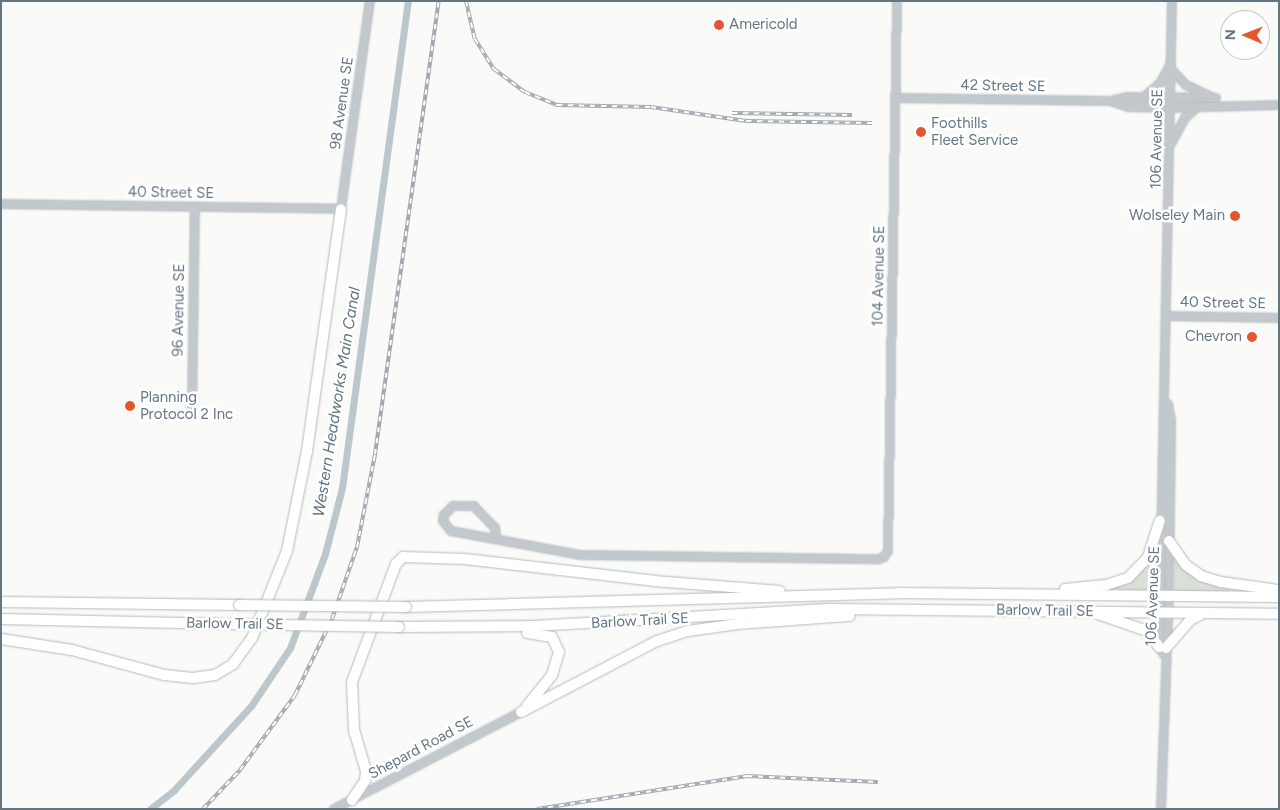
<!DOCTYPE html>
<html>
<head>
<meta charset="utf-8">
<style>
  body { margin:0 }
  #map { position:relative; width:1280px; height:810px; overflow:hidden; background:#fafaf8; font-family:Figtree,sans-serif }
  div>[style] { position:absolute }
  .green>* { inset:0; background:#dadfd7 }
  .canal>* { height:7px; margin:-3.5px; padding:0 3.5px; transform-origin:3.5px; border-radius:3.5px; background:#bbc7cb }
  .roads { filter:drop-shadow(0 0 1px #b5babe) drop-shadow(0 0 1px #b5babe) }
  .minor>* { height:8px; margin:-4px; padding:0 4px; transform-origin:4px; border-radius:4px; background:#c3c8cc }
  .major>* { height:10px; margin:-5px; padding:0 5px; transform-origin:5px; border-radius:5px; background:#fff }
  .rail>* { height:4px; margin-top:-2px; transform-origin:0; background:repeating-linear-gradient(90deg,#fff 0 5.5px,#a2aab0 0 11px); box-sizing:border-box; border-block:1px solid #a2aab0 }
  .bridges { filter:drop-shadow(0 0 1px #b5babe) drop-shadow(0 0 1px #b5babe) }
  .major-bridge>* { height:10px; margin:-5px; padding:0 5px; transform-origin:5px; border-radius:5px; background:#fff }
  .dots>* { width:14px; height:14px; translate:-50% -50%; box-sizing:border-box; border:2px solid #fff; border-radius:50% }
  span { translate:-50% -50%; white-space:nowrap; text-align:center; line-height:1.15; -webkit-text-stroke:5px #fff; paint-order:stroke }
  .poi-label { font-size:15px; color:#657683 }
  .left { translate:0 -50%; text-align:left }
  .right { translate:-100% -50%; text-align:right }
  .street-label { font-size:15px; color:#657683 }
  .water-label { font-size:16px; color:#60757c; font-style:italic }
  .frame { position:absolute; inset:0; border:2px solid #657683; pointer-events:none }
  .north { position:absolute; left:1220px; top:10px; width:50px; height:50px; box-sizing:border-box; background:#fff; border:1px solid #c1c8cd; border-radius:50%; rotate:271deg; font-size:14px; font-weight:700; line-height:20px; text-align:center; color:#657683 }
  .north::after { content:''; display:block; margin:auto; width:18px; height:22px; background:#e4572e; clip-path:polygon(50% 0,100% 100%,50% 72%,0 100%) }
</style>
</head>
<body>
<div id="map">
  <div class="green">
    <i style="clip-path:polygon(1175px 559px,1204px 582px,1230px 589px,1230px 592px,1177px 592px,1174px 588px)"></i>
    <i style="clip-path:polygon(1150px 561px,1149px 591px,1107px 592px,1107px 589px,1133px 580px)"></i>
  </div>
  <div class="canal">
    <i style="left:150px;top:809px;width:31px;rotate:-38deg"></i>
    <i style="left:174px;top:790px;width:114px;rotate:-47.5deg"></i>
    <i style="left:251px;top:706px;width:70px;rotate:-56.1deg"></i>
    <i style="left:290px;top:648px;width:100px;rotate:-69.6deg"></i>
    <i style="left:325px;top:554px;width:68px;rotate:-75.6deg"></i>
    <i style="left:342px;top:488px;width:491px;rotate:-82.3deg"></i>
  </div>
  <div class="roads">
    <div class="minor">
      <i style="left:1172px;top:70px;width:21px;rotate:47deg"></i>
      <i style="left:1186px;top:85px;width:29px;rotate:25deg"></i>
      <i style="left:1144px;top:97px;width:23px;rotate:-41deg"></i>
      <i style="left:1161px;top:82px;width:21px;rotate:-62deg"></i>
      <i style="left:895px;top:98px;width:215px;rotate:0.8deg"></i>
      <i style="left:1110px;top:101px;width:20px;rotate:18deg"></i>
      <i style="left:1129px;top:107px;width:41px;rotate:1.4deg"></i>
      <i style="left:1170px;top:108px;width:109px;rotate:-1.6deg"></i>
      <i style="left:1111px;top:101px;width:16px;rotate:-14deg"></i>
      <i style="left:1127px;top:97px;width:89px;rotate:0.6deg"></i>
      <i style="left:1171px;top:144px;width:30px;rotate:-62deg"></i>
      <i style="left:1185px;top:118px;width:15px;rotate:-42deg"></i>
      <i style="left:1px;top:204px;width:340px;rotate:0.8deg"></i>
      <i style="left:341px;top:209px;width:210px;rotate:-82.1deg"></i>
      <i style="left:1168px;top:316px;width:111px;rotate:1deg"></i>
      <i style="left:192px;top:414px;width:207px;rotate:-89.2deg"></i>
      <i style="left:496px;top:539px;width:11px;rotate:-95deg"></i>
      <i style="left:495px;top:528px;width:30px;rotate:-134deg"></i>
      <i style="left:474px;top:506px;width:21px;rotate:180deg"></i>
      <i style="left:453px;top:506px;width:13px;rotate:135deg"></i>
      <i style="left:444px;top:515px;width:6px;rotate:99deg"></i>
      <i style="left:443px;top:521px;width:13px;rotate:51deg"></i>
      <i style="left:451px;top:531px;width:131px;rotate:10.5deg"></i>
      <i style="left:580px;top:555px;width:299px;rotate:0.8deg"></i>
      <i style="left:879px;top:559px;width:5px;rotate:-22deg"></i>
      <i style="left:884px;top:557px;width:7px;rotate:-56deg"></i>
      <i style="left:888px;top:551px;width:550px;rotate:-89.06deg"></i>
      <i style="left:1164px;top:655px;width:9px;rotate:-122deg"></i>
      <i style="left:1159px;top:647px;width:646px;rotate:-88.85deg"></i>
      <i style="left:334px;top:809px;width:211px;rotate:-27.4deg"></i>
      <i style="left:1161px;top:809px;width:220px;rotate:-87.9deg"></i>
      <i style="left:1169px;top:589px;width:168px;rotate:-89.3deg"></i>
      <i style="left:1171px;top:421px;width:17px;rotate:-100deg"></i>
    </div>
    <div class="major">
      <i style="left:1169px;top:541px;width:29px;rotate:55deg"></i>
      <i style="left:1186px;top:565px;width:19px;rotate:36deg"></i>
      <i style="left:1201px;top:576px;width:21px;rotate:17deg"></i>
      <i style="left:1221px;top:582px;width:59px;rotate:7.9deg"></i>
      <i style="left:1065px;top:589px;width:41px;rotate:-5.6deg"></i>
      <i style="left:1106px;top:585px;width:23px;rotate:-18deg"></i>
      <i style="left:1128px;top:578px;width:29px;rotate:-46deg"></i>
      <i style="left:1148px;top:557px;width:38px;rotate:-72deg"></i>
      <i style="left:1px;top:602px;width:238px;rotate:0.7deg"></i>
      <i style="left:406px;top:607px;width:494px;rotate:-1.6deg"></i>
      <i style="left:900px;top:593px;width:379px;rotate:0.6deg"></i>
      <i style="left:1098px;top:614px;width:52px;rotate:19.1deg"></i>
      <i style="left:1147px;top:631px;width:20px;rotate:53deg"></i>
      <i style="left:1px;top:619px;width:224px;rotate:1.3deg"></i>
      <i style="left:399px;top:627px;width:135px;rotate:-0.4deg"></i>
      <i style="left:534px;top:626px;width:298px;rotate:-3.3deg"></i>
      <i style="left:832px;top:609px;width:447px;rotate:0.6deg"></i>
      <i style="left:1px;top:639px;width:72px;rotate:8.8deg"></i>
      <i style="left:72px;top:650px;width:95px;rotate:15.2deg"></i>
      <i style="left:164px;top:675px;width:29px;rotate:6deg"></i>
      <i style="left:193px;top:678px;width:22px;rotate:-8deg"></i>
      <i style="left:215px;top:675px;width:21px;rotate:-31deg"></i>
      <i style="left:233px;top:664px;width:32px;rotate:-54deg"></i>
      <i style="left:252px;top:638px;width:94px;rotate:-68.1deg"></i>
      <i style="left:287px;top:551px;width:102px;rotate:-78.7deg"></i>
      <i style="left:307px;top:451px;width:244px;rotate:-82deg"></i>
      <i style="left:1166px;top:648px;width:37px;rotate:-49deg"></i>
      <i style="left:1190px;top:620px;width:11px;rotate:-27deg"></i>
      <i style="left:527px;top:706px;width:40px;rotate:-51deg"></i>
      <i style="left:552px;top:675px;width:24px;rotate:-73deg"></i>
      <i style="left:559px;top:652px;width:17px;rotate:-115deg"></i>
      <i style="left:552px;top:637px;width:25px;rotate:-171deg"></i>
      <i style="left:521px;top:712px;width:153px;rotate:-27.6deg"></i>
      <i style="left:657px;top:641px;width:33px;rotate:-18deg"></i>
      <i style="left:688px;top:631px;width:50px;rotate:-8deg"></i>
      <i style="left:738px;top:624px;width:112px;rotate:-4.1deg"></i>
      <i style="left:352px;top:800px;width:23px;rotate:-56deg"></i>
      <i style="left:365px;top:781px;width:10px;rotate:-84deg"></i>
      <i style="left:366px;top:771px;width:43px;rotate:-106.3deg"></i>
      <i style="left:354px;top:730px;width:48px;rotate:-92.4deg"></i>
      <i style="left:352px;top:682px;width:126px;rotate:-69.6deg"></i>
      <i style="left:396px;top:564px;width:10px;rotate:-45deg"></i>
      <i style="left:403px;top:557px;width:62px;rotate:1.8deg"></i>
      <i style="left:465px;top:559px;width:190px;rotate:6.6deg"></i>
      <i style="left:654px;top:581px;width:126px;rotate:4.5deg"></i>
    </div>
  </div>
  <div class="rail">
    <i style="left:466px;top:1px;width:39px;rotate:77deg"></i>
    <i style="left:475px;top:39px;width:36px;rotate:58deg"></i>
    <i style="left:494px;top:69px;width:39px;rotate:37deg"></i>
    <i style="left:525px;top:92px;width:35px;rotate:22deg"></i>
    <i style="left:557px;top:105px;width:94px;rotate:1.2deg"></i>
    <i style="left:651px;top:107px;width:96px;rotate:8.4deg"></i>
    <i style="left:746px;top:121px;width:126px;rotate:0.9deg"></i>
    <i style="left:732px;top:113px;width:120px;rotate:1deg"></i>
    <i style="left:203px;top:809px;width:54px;rotate:-46.5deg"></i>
    <i style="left:240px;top:770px;width:93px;rotate:-53.7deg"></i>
    <i style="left:295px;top:695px;width:85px;rotate:-64deg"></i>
    <i style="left:332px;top:619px;width:76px;rotate:-70.9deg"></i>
    <i style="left:357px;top:547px;width:95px;rotate:-79deg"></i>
    <i style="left:375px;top:454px;width:457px;rotate:-82deg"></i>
    <i style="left:537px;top:809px;width:213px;rotate:-8.9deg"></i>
    <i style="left:747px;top:776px;width:131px;rotate:2.6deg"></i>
  </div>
  <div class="bridges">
    <div class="major-bridge">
      <i style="left:239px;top:605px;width:167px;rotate:0.7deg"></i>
      <i style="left:225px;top:624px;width:174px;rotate:1deg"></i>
    </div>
  </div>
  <div class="dots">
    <i style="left:719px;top:25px;background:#e4572e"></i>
    <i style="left:921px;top:132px;background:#e4572e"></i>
    <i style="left:1235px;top:216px;background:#e4572e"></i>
    <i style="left:1252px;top:337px;background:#e4572e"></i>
    <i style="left:130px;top:406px;background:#e4572e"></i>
  </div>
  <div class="poi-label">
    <span class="left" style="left:729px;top:25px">Americold</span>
    <span class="left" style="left:931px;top:132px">Foothills<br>Fleet Service</span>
    <span class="right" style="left:1225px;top:216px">Wolseley Main</span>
    <span class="right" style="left:1242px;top:337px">Chevron</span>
    <span class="left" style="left:140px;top:406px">Planning<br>Protocol 2 Inc</span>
  </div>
  <div class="street-label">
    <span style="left:1003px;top:86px;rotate:1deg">42 Street SE</span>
    <span style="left:342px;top:103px;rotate:-82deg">98 Avenue SE</span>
    <span style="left:1157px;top:139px;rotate:-89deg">106 Avenue SE</span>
    <span style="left:171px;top:193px;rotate:1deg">40 Street SE</span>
    <span style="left:879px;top:276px;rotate:-89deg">104 Avenue SE</span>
    <span style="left:1223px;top:303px;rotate:1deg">40 Street SE</span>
    <span style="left:179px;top:310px;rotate:-89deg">96 Avenue SE</span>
    <span style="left:1153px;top:596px;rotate:-88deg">106 Avenue SE</span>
    <span style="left:1045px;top:611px;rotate:1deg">Barlow Trail SE</span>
    <span style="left:640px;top:621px;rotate:-3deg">Barlow Trail SE</span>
    <span style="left:235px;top:624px;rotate:1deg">Barlow Trail SE</span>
    <span style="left:421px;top:748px;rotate:-28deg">Shepard Road SE</span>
  </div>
  <div class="water-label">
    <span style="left:337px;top:402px;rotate:-81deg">Western Headworks Main Canal</span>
  </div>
  <div class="frame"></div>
  <div class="north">N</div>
</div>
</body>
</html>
